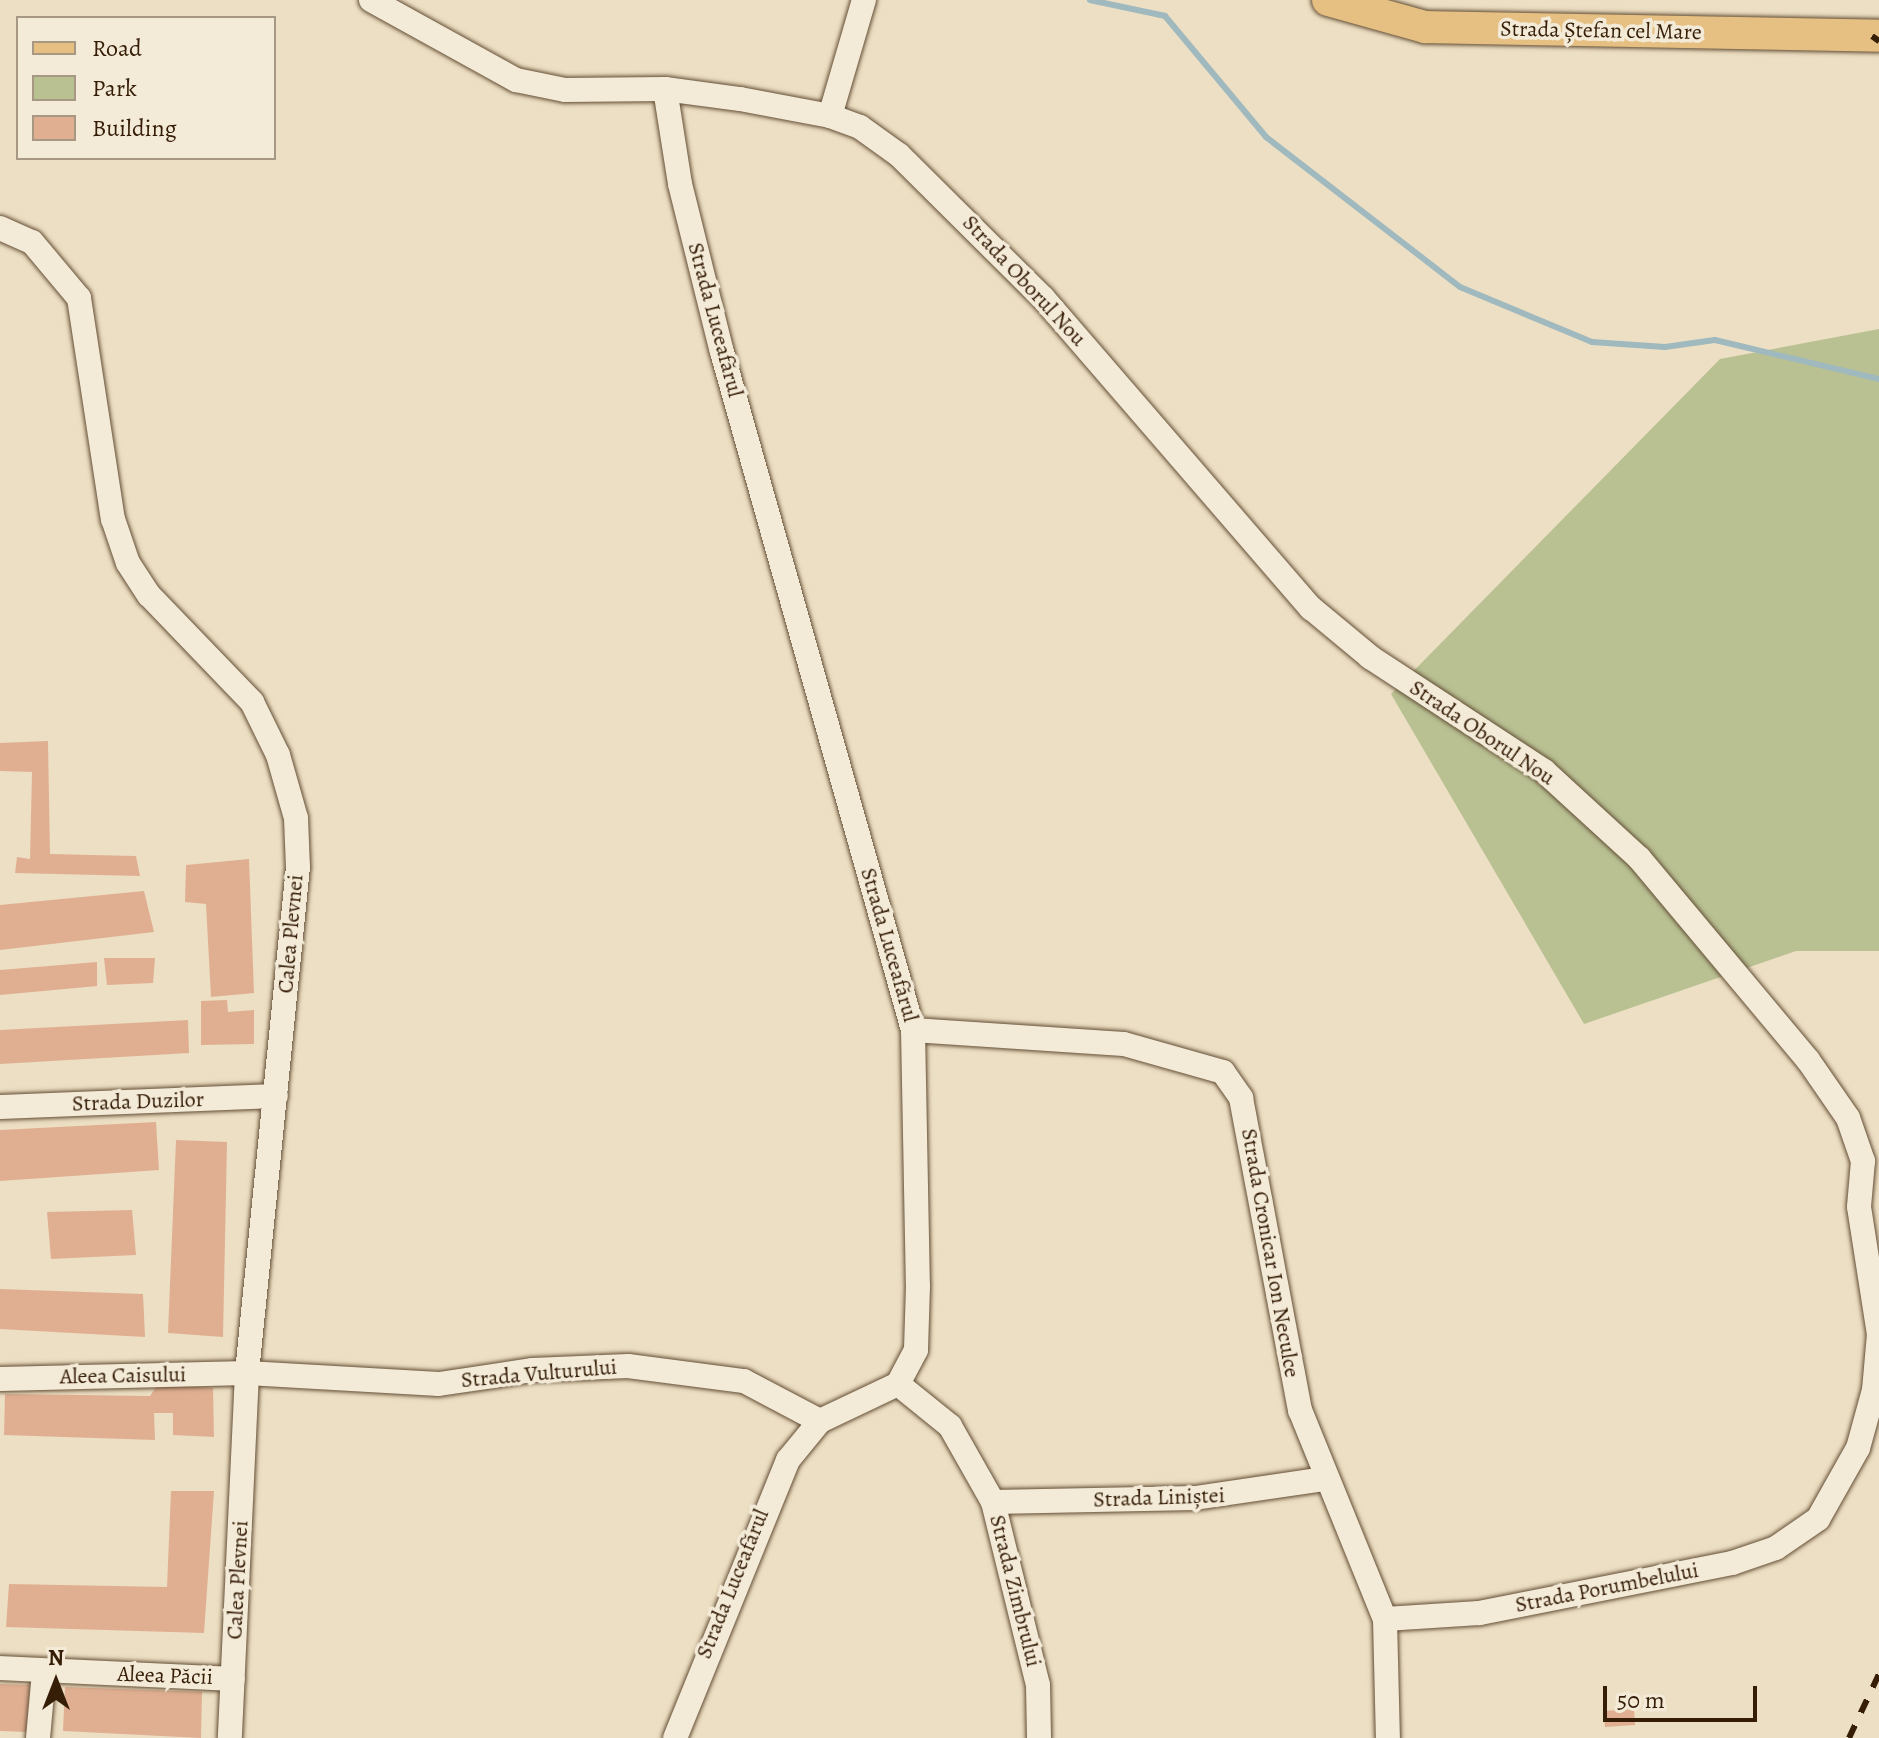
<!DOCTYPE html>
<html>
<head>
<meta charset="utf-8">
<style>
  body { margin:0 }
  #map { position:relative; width:1879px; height:1738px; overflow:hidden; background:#eddfc3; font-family:Alegreya,serif }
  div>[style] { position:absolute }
  .green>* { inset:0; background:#b9c193 }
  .stream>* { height:6px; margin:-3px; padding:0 3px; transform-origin:3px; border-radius:3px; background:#9fb9bf }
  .building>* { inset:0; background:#e0af92 }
  .roads { filter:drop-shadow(0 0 2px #634e35) drop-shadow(0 0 2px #634e35) }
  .minor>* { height:24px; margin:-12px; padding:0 12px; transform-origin:12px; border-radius:12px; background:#f3ead8 }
  .major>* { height:32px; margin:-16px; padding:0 16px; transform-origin:16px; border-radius:16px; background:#e6c082 }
  .rail>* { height:6px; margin-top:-3px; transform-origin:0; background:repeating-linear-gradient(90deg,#351d06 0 14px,transparent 0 28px) }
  span { translate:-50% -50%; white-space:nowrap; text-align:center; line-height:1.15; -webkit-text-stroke:7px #f3ead8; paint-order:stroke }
  .street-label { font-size:22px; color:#351d06 }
  .legend { position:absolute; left:16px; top:16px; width:260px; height:144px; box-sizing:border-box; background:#f3ead8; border:2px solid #a79884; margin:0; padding:10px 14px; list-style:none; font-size:24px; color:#351d06 }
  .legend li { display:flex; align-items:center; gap:16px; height:40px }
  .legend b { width:40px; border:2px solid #a79884 }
  .north { position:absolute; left:16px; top:1642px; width:80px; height:80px; -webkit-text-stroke:6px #f3ead8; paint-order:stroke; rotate:0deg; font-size:22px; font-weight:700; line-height:32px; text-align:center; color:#351d06 }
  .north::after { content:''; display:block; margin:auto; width:28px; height:36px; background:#351d06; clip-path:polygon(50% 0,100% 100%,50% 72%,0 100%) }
  .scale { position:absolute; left:1603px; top:1686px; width:154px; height:36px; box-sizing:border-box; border:4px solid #351d06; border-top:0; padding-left:10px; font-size:24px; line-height:28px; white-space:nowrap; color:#351d06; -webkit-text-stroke:6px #f3ead8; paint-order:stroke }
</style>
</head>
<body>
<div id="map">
  <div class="green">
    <i style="clip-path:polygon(1879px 329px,1879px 951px,1796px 951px,1584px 1024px,1391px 694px,1720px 359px)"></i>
  </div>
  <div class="stream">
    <i style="left:1090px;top:0;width:77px;rotate:12deg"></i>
    <i style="left:1165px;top:16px;width:158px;rotate:50.1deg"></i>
    <i style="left:1266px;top:137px;width:245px;rotate:37.7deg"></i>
    <i style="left:1460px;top:287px;width:143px;rotate:22.6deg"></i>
    <i style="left:1592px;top:342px;width:73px;rotate:3.9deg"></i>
    <i style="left:1665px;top:347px;width:50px;rotate:-8deg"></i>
    <i style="left:1715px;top:340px;width:169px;rotate:13.4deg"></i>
  </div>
  <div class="building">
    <i style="clip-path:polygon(48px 741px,50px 854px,136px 856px,140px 876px,15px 873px,17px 857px,30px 859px,32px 772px,0 771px,0 743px)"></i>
    <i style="clip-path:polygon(249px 859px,254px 993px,211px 997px,206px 904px,185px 902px,186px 865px)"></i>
    <i style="clip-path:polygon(144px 891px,154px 932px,0 950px,0 905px)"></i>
    <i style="clip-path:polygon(104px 958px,155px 958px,153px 983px,107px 985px)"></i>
    <i style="clip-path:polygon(97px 962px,97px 986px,0 995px,0 970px)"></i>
    <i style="clip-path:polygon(227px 1000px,228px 1012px,254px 1010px,254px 1044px,201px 1045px,201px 1001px)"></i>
    <i style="clip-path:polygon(188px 1020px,189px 1053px,0 1064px,0 1030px)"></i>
    <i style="clip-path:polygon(156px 1122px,159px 1170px,0 1181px,0 1130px)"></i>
    <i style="clip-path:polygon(176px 1140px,227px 1142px,223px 1337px,168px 1333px)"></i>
    <i style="clip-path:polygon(132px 1210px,136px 1255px,51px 1259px,47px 1212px)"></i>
    <i style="clip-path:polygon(0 1289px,143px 1294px,145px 1337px,0 1329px)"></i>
    <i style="clip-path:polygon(158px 1384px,213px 1388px,214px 1437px,173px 1435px,173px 1413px,154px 1413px,155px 1440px,4px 1435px,5px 1394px,150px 1396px)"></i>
    <i style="clip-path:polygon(171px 1491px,214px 1491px,204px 1633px,6px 1627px,9px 1584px,167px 1587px)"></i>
    <i style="clip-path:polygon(0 1684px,30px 1685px,27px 1732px,0 1731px)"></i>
    <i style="clip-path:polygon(65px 1687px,202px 1692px,201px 1738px,63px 1731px)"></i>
    <i style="clip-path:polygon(1634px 1709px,1635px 1725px,1605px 1727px,1604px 1711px)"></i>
  </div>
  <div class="roads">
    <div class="minor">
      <i style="left:371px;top:0;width:166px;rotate:28.9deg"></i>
      <i style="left:516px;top:80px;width:50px;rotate:11.5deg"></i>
      <i style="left:565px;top:90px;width:100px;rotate:-0.6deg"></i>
      <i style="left:665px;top:89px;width:76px;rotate:7.6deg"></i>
      <i style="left:740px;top:99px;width:92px;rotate:10.7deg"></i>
      <i style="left:830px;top:116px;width:32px;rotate:20deg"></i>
      <i style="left:860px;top:127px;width:48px;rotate:35.7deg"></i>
      <i style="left:899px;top:155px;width:203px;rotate:44.8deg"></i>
      <i style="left:1043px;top:298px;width:410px;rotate:49.2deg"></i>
      <i style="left:1311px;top:608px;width:77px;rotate:39.7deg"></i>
      <i style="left:1370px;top:657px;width:208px;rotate:33.2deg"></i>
      <i style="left:1544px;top:771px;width:129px;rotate:42.5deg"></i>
      <i style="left:1639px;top:858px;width:263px;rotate:50.1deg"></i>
      <i style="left:1808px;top:1060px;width:70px;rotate:55.4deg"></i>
      <i style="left:1848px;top:1118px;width:46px;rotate:70.8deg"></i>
      <i style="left:1863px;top:1161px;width:46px;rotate:95deg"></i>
      <i style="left:1859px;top:1207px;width:129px;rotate:81.1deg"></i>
      <i style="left:1879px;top:1334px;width:56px;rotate:95.1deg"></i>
      <i style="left:1874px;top:1390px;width:60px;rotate:105.4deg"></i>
      <i style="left:1858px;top:1448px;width:81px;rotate:119.4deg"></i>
      <i style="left:1818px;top:1519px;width:51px;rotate:145.4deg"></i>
      <i style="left:1776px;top:1548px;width:46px;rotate:161.2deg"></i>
      <i style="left:1732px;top:1563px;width:258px;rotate:168.8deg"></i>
      <i style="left:1479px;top:1613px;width:94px;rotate:176.3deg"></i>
      <i style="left:665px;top:89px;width:96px;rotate:81deg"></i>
      <i style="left:680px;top:184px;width:173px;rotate:76deg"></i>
      <i style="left:722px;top:352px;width:704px;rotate:74.27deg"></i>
      <i style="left:913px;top:1030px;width:256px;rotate:88.9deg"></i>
      <i style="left:918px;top:1286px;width:64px;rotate:91.8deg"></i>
      <i style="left:916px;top:1350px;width:38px;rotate:118deg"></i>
      <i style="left:898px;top:1384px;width:86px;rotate:154.6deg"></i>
      <i style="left:820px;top:1421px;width:50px;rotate:129.4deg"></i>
      <i style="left:788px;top:1460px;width:300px;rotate:112.1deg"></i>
      <i style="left:830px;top:116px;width:121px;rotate:-73.7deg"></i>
      <i style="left:0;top:228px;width:35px;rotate:24deg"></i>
      <i style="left:32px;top:242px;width:73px;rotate:50deg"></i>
      <i style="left:79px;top:298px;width:224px;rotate:81.3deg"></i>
      <i style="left:113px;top:519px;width:46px;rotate:71.2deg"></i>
      <i style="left:128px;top:563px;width:38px;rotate:57deg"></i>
      <i style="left:149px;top:595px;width:149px;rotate:46.1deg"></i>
      <i style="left:252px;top:702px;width:59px;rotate:63.9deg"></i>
      <i style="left:278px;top:755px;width:66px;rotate:74.1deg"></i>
      <i style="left:296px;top:818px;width:49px;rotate:87.7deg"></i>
      <i style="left:298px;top:867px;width:509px;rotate:95.76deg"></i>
      <i style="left:247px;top:1373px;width:365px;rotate:92.7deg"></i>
      <i style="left:913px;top:1030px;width:211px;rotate:3.8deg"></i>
      <i style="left:1124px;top:1044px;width:103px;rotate:15.8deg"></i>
      <i style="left:1223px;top:1072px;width:32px;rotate:55deg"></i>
      <i style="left:1241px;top:1098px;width:318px;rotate:79.3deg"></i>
      <i style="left:1300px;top:1410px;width:226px;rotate:67.9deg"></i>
      <i style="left:1385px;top:1619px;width:119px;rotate:88.6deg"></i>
      <i style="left:0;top:1107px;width:276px;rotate:-2.3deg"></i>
      <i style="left:0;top:1379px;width:247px;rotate:-1.4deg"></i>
      <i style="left:247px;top:1373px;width:192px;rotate:3.3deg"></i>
      <i style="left:439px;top:1384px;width:95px;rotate:-8.5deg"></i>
      <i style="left:533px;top:1370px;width:95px;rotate:-2.4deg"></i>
      <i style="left:628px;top:1366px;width:117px;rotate:7.4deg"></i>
      <i style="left:744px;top:1381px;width:86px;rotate:27.8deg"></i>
      <i style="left:898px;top:1384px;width:67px;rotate:38.9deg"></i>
      <i style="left:950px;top:1426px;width:87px;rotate:60.5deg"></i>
      <i style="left:993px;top:1502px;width:188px;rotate:76.2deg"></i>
      <i style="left:1038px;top:1685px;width:53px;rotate:88.9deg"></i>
      <i style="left:993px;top:1502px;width:202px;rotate:-1.1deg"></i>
      <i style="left:1195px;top:1498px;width:130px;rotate:-8.4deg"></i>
      <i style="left:0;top:1668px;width:233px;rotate:2.7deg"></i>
      <i style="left:38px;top:1738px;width:66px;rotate:-84.8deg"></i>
    </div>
    <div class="major">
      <i style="left:1328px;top:0;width:101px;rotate:15.6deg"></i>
      <i style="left:1425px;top:27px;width:454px;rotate:1.1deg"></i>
    </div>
  </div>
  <div class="rail">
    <i style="left:1872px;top:36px;width:9px;rotate:36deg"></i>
    <i style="left:1849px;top:1738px;width:71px;rotate:-64.9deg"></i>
  </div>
  <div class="street-label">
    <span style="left:1601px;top:31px;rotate:1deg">Strada Ștefan cel Mare</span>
    <span style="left:1024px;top:281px;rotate:47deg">Strada Oborul Nou</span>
    <span style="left:715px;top:320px;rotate:75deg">Strada Luceafărul</span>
    <span style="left:1482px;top:733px;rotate:34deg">Strada Oborul Nou</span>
    <span style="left:291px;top:934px;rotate:-85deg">Calea Plevnei</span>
    <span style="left:889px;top:945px;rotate:74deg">Strada Luceafărul</span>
    <span style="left:138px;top:1102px;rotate:-2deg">Strada Duzilor</span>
    <span style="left:1270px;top:1253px;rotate:80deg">Strada Cronicar Ion Neculce</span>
    <span style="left:539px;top:1374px;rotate:-5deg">Strada Vulturului</span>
    <span style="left:123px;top:1376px;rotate:-1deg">Aleea Caisului</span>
    <span style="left:1159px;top:1498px;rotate:-2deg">Strada Liniștei</span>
    <span style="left:238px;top:1580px;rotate:-87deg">Calea Plevnei</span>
    <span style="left:733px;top:1584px;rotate:-68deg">Strada Luceafărul</span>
    <span style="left:1607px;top:1588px;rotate:-11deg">Strada Porumbelului</span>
    <span style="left:1015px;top:1591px;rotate:76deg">Strada Zimbrului</span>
    <span style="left:165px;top:1676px;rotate:2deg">Aleea Păcii</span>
  </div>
  <ul class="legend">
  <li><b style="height:10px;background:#e6c082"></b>Road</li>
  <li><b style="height:22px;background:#b9c193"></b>Park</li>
  <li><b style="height:22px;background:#e0af92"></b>Building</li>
  </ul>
  <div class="north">N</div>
  <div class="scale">50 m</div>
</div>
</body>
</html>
